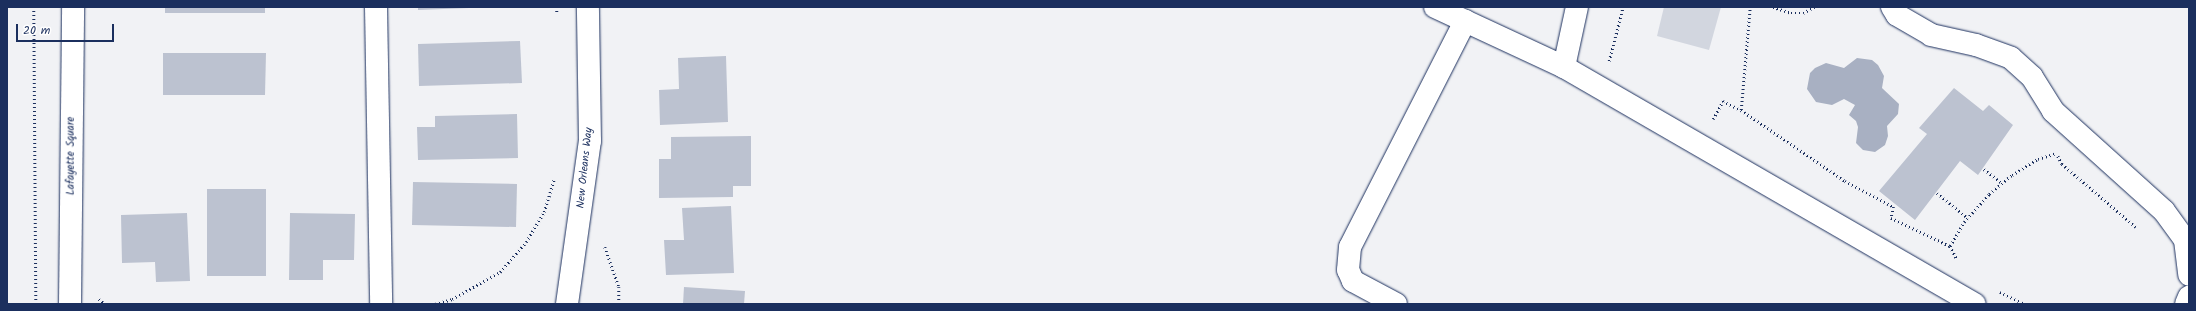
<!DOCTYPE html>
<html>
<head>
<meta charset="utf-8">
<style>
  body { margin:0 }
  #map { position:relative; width:2196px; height:311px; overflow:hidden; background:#f1f2f5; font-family:Kalam,sans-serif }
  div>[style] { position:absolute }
  .green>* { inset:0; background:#d2d6df }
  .water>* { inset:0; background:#a8b0c2 }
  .building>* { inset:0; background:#bcc2d0 }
  .path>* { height:2.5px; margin-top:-1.25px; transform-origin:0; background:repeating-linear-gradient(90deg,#1b2f5e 0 1px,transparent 0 4px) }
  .roads { filter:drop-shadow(0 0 1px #1b2f5e) drop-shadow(0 0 1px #1b2f5e) }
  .minor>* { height:22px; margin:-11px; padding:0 11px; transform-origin:11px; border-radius:11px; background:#fff }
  span { translate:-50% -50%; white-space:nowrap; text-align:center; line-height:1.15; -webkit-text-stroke:3px #fff; paint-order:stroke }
  .street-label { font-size:11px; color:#1b2f5e }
  .frame { position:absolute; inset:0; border:8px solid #1b2f5e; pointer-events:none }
  .scale { position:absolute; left:16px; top:24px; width:98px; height:18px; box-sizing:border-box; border:2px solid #1b2f5e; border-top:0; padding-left:5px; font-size:12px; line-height:14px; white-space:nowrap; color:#1b2f5e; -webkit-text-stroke:3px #fff; paint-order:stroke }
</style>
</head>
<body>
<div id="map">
  <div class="green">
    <i style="clip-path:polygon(1664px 7px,1721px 7px,1709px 50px,1657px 36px)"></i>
  </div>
  <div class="water">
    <i style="clip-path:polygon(1857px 58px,1872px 60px,1878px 65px,1884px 76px,1882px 88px,1899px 104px,1898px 114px,1887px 126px,1888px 136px,1885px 145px,1875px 152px,1863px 150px,1856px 143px,1858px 127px,1856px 121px,1849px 115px,1855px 105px,1844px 99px,1832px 105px,1816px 102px,1807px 89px,1810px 73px,1815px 68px,1826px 63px,1844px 68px)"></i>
  </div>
  <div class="building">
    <i style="clip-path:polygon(165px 7px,265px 7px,265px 13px,165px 13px)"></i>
    <i style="clip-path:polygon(418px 7px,469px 7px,469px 8px,418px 10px)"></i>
    <i style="clip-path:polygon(520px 41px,522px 83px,419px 86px,418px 44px)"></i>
    <i style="clip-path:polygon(163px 53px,266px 53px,265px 95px,163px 95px)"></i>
    <i style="clip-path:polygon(726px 56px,728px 122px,660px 125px,659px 90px,679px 89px,678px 58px)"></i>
    <i style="clip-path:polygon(1954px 88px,1983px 111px,1989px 105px,2013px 125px,1978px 175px,1960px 161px,1915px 220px,1879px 191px,1927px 134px,1919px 128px)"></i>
    <i style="clip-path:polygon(517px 114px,518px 158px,418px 160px,417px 127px,435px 127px,435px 116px)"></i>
    <i style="clip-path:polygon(751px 136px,751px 186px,733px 186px,733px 197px,659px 198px,659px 159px,671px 159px,671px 137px)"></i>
    <i style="clip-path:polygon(413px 182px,517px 184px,516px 227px,412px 225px)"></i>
    <i style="clip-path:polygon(207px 189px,266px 189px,266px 276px,207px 276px)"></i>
    <i style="clip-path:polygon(731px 206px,734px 273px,666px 275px,664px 240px,684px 240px,682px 208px)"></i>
    <i style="clip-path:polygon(187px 213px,190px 281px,156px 282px,155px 262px,122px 263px,121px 215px)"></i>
    <i style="clip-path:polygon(290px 213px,355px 214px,354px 260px,323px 260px,323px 280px,289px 280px)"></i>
    <i style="clip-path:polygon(684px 287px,745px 291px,744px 304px,683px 304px)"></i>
  </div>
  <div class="path">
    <i style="left:34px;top:7px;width:297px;rotate:89.6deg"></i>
    <i style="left:557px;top:7px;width:7px;rotate:90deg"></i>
    <i style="left:1773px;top:7px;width:19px;rotate:18deg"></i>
    <i style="left:1791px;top:13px;width:12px"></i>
    <i style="left:1803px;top:13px;width:13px;rotate:-29deg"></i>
    <i style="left:1609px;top:61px;width:56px;rotate:-75.5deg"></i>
    <i style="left:1741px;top:110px;width:103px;rotate:-85deg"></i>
    <i style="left:1713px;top:119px;width:21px;rotate:-61deg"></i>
    <i style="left:1723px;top:101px;width:20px;rotate:27deg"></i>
    <i style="left:1741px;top:110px;width:126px;rotate:34.3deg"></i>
    <i style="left:1845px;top:181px;width:55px;rotate:28deg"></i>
    <i style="left:1894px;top:207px;width:11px;rotate:105deg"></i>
    <i style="left:1891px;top:218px;width:65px;rotate:25.4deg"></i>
    <i style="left:1950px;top:246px;width:15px;rotate:62deg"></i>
    <i style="left:2058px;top:156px;width:9px;rotate:63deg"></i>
    <i style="left:2062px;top:164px;width:97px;rotate:40.4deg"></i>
    <i style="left:1984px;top:169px;width:23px;rotate:38deg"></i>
    <i style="left:1937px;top:193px;width:40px;rotate:39deg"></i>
    <i style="left:1950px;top:246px;width:28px;rotate:-60deg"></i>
    <i style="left:1964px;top:222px;width:38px;rotate:-48deg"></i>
    <i style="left:1989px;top:194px;width:30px;rotate:-40deg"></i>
    <i style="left:2012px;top:175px;width:31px;rotate:-32deg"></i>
    <i style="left:2038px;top:159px;width:19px;rotate:-18deg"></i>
    <i style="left:605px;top:247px;width:42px;rotate:70.7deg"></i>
    <i style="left:619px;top:287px;width:17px;rotate:90deg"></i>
    <i style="left:2000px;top:292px;width:28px;rotate:26deg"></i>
    <i style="left:99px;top:299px;width:8px;rotate:40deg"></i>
    <i style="left:435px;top:304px;width:18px;rotate:-16deg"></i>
    <i style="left:452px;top:299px;width:55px;rotate:-29.4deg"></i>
    <i style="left:500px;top:272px;width:40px;rotate:-49deg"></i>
    <i style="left:526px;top:242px;width:35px;rotate:-59deg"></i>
    <i style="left:544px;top:212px;width:34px;rotate:-73deg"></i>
  </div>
  <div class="roads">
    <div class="minor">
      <i style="left:376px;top:7px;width:297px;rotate:89deg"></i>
      <i style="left:1435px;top:7px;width:142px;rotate:24.9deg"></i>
      <i style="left:1564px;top:67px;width:474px;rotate:30deg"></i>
      <i style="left:1892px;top:7px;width:9px;rotate:58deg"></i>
      <i style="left:1897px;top:15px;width:39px;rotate:30deg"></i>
      <i style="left:1931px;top:35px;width:46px;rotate:12.5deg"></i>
      <i style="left:1976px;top:45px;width:37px;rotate:20deg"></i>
      <i style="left:2011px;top:58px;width:28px;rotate:42deg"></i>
      <i style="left:2032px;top:77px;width:40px;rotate:58deg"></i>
      <i style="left:2053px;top:111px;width:149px;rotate:42deg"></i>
      <i style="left:2164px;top:211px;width:36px;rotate:54deg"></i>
      <i style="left:2185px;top:240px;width:35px;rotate:83deg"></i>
      <i style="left:1564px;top:67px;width:61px;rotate:-77.8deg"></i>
      <i style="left:70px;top:304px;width:297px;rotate:-89.4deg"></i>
      <i style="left:567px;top:304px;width:165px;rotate:-82deg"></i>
      <i style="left:590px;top:141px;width:134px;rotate:-90.9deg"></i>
      <i style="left:1396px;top:304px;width:49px;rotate:-151.9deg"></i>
      <i style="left:1353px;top:281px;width:12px;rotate:-114deg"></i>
      <i style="left:1348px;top:270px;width:23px;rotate:-85deg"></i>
      <i style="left:1350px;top:247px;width:254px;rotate:-63deg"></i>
      <i style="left:2186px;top:304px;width:8px;rotate:-67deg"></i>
    </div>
  </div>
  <div class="street-label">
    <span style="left:71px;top:156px;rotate:-90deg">Lafayette Square</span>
    <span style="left:585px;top:168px;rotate:-84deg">New Orleans Way</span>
  </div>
  <div class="frame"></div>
  <div class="scale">20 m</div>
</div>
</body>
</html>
